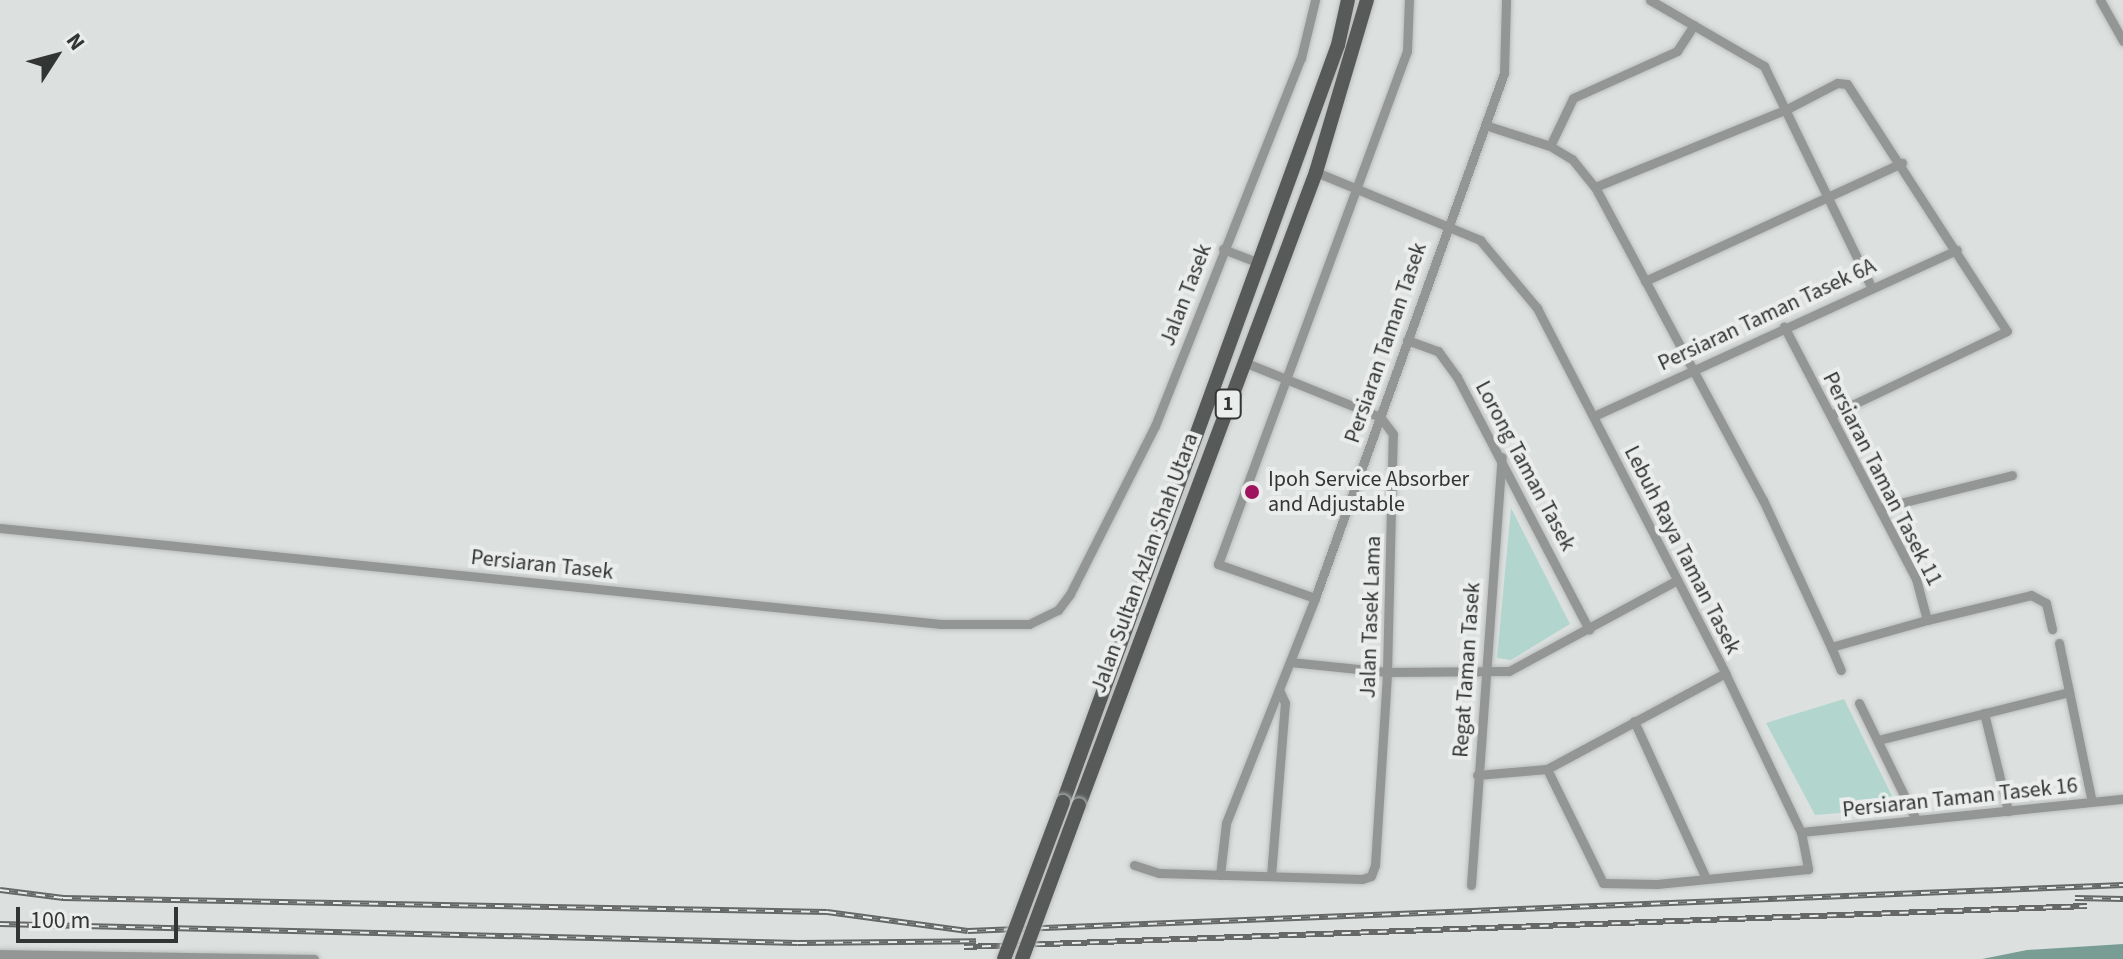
<!DOCTYPE html>
<html>
<head>
<meta charset="utf-8">
<style>
  body { margin:0 }
  #map { position:relative; width:2123px; height:959px; overflow:hidden; background:#dce0df; font-family:"Source Sans 3",sans-serif }
  div>[style] { position:absolute }
  .green>* { inset:0; background:#b2d6cd }
  .water>* { inset:0; background:#799d94 }
  .roads { filter:drop-shadow(0 0 2px #babebd) drop-shadow(0 0 2px #babebd) }
  .minor>* { height:9px; margin:-4.5px; padding:0 4.5px; transform-origin:4.5px; border-radius:4.5px; background:#949696 }
  .primary>* { height:14px; margin:-7px; padding:0 7px; transform-origin:7px; border-radius:7px; background:#575a59 }
  .rail>* { height:6px; margin-top:-3px; transform-origin:0; background:repeating-linear-gradient(90deg,#eaedec 0 9px,#666868 0 18px); box-sizing:border-box; border-block:2px solid #666868 }
  .bridges { filter:drop-shadow(0 0 2px #babebd) drop-shadow(0 0 2px #babebd) }
  .primary-bridge>* { height:14px; margin:-7px; padding:0 7px; transform-origin:7px; border-radius:7px; background:#575a59 }
  .dots>* { width:22px; height:22px; translate:-50% -50%; box-sizing:border-box; border:4px solid #eaedec; border-radius:50% }
  span { translate:-50% -50%; white-space:nowrap; text-align:center; line-height:1.15; -webkit-text-stroke:8px #eaedec; paint-order:stroke }
  .shield-label span { padding:2px 6px; background:#eaedec; border:2px solid; border-radius:6px; -webkit-text-stroke-width:0 }
  .shield-label { font-size:20px; color:#333434; font-weight:700 }
  .street-label { font-size:22px; color:#333434 }
  .poi-label { font-size:22px; color:#333434 }
  .left { translate:0 -50%; text-align:left }
  .north { position:absolute; left:16px; top:16px; width:80px; height:80px; -webkit-text-stroke:6px #eaedec; paint-order:stroke; rotate:54deg; font-size:22px; font-weight:700; line-height:32px; text-align:center; color:#333434 }
  .north::after { content:''; display:block; margin:auto; width:28px; height:36px; background:#333434; clip-path:polygon(50% 0,100% 100%,50% 72%,0 100%) }
  .scale { position:absolute; left:16px; top:907px; width:162px; height:36px; box-sizing:border-box; border:4px solid #333434; border-top:0; padding-left:10px; font-size:24px; line-height:28px; white-space:nowrap; color:#333434; -webkit-text-stroke:6px #eaedec; paint-order:stroke }
</style>
</head>
<body>
<div id="map">
  <div class="green">
    <i style="clip-path:polygon(1511px 508px,1570px 624px,1511px 660px,1497px 658px)"></i>
    <i style="clip-path:polygon(1844px 699px,1898px 808px,1815px 815px,1766px 723px)"></i>
  </div>
  <div class="water">
    <i style="clip-path:polygon(2123px 944px,2123px 959px,1982px 959px,2027px 950px)"></i>
  </div>
  <div class="roads">
    <div class="minor">
      <i style="left:1650px;top:0;width:132px;rotate:30.1deg"></i>
      <i style="left:1764px;top:66px;width:245px;rotate:64.1deg"></i>
      <i style="left:2100px;top:0;width:47px;rotate:60.7deg"></i>
      <i style="left:1485px;top:125px;width:68px;rotate:17.9deg"></i>
      <i style="left:1550px;top:146px;width:26px;rotate:31deg"></i>
      <i style="left:1572px;top:159px;width:36px;rotate:51deg"></i>
      <i style="left:1595px;top:187px;width:355px;rotate:61.8deg"></i>
      <i style="left:1763px;top:500px;width:162px;rotate:65.2deg"></i>
      <i style="left:1831px;top:647px;width:100px;rotate:-15.7deg"></i>
      <i style="left:1927px;top:620px;width:42px;rotate:-105deg"></i>
      <i style="left:1916px;top:579px;width:285px;rotate:-117.6deg"></i>
      <i style="left:1550px;top:146px;width:53px;rotate:-64.4deg"></i>
      <i style="left:1573px;top:98px;width:114px;rotate:-24.3deg"></i>
      <i style="left:1677px;top:51px;width:31px;rotate:-57deg"></i>
      <i style="left:1316px;top:172px;width:178px;rotate:22.5deg"></i>
      <i style="left:1480px;top:240px;width:89px;rotate:50deg"></i>
      <i style="left:1537px;top:308px;width:411px;rotate:62.7deg"></i>
      <i style="left:1725px;top:673px;width:176px;rotate:64.5deg"></i>
      <i style="left:1801px;top:832px;width:38px;rotate:79deg"></i>
      <i style="left:1808px;top:869px;width:152px;rotate:174.3deg"></i>
      <i style="left:1657px;top:884px;width:54px;rotate:-178.9deg"></i>
      <i style="left:1603px;top:883px;width:127px;rotate:-116.2deg"></i>
      <i style="left:1595px;top:187px;width:207px;rotate:-22.1deg"></i>
      <i style="left:1787px;top:109px;width:56px;rotate:-27.5deg"></i>
      <i style="left:1837px;top:83px;width:10px;rotate:6deg"></i>
      <i style="left:1847px;top:84px;width:294px;rotate:57.1deg"></i>
      <i style="left:2007px;top:331px;width:195px;rotate:154.5deg"></i>
      <i style="left:1223px;top:249px;width:40px;rotate:21deg"></i>
      <i style="left:1645px;top:281px;width:283px;rotate:-24.7deg"></i>
      <i style="left:1407px;top:340px;width:33px;rotate:20deg"></i>
      <i style="left:1438px;top:351px;width:32px;rotate:54deg"></i>
      <i style="left:1457px;top:377px;width:285px;rotate:62.4deg"></i>
      <i style="left:1594px;top:416px;width:399px;rotate:-24.6deg"></i>
      <i style="left:1880px;top:508px;width:136px;rotate:-14deg"></i>
      <i style="left:0;top:528px;width:946px;rotate:5.83deg"></i>
      <i style="left:941px;top:624px;width:88px"></i>
      <i style="left:1029px;top:624px;width:32px;rotate:-26deg"></i>
      <i style="left:1058px;top:610px;width:20px;rotate:-53deg"></i>
      <i style="left:1070px;top:594px;width:188px;rotate:-63.2deg"></i>
      <i style="left:1155px;top:426px;width:396px;rotate:-68.4deg"></i>
      <i style="left:1301px;top:58px;width:60px;rotate:-76.4deg"></i>
      <i style="left:1315px;top:598px;width:103px;rotate:-160.7deg"></i>
      <i style="left:1218px;top:564px;width:547px;rotate:-69.78deg"></i>
      <i style="left:1407px;top:51px;width:51px;rotate:-87.8deg"></i>
      <i style="left:1927px;top:620px;width:107px;rotate:-13.5deg"></i>
      <i style="left:2031px;top:595px;width:17px;rotate:28deg"></i>
      <i style="left:2046px;top:603px;width:27px;rotate:77deg"></i>
      <i style="left:2059px;top:643px;width:162px;rotate:78.3deg"></i>
      <i style="left:1831px;top:647px;width:25px;rotate:67deg"></i>
      <i style="left:1290px;top:662px;width:98px;rotate:5.9deg"></i>
      <i style="left:1387px;top:672px;width:122px;rotate:-0.5deg"></i>
      <i style="left:1509px;top:671px;width:191px;rotate:-28.4deg"></i>
      <i style="left:1859px;top:703px;width:130px;rotate:64deg"></i>
      <i style="left:1984px;top:713px;width:101px;rotate:76.2deg"></i>
      <i style="left:1634px;top:721px;width:173px;rotate:65.4deg"></i>
      <i style="left:1878px;top:740px;width:197px;rotate:-14.1deg"></i>
      <i style="left:1477px;top:775px;width:70px;rotate:-4.9deg"></i>
      <i style="left:1547px;top:769px;width:202px;rotate:-28.3deg"></i>
      <i style="left:1801px;top:832px;width:324px;rotate:-5.9deg"></i>
      <i style="left:1134px;top:865px;width:26px;rotate:18deg"></i>
      <i style="left:1159px;top:873px;width:203px;rotate:1.7deg"></i>
      <i style="left:1362px;top:879px;width:9px;rotate:-18deg"></i>
      <i style="left:1371px;top:876px;width:12px;rotate:-70deg"></i>
      <i style="left:1375px;top:865px;width:193px;rotate:-86.4deg"></i>
      <i style="left:1387px;top:672px;width:238px;rotate:-88.6deg"></i>
      <i style="left:1393px;top:434px;width:21px;rotate:-127deg"></i>
      <i style="left:1380px;top:417px;width:147px;rotate:-158deg"></i>
      <i style="left:1220px;top:875px;width:52px;rotate:-83.4deg"></i>
      <i style="left:1226px;top:823px;width:242px;rotate:-68.4deg"></i>
      <i style="left:1315px;top:598px;width:558px;rotate:-70.2deg"></i>
      <i style="left:1504px;top:73px;width:73px;rotate:-88.4deg"></i>
      <i style="left:1271px;top:876px;width:174px;rotate:-85.4deg"></i>
      <i style="left:1285px;top:703px;width:12px;rotate:-114deg"></i>
      <i style="left:1471px;top:885px;width:429px;rotate:-85.9deg"></i>
      <i style="left:0;top:954px;width:314px;rotate:0.9deg"></i>
    </div>
    <div class="primary">
      <i style="left:1063px;top:802px;width:805px;rotate:-70.04deg"></i>
      <i style="left:1338px;top:45px;width:46px;rotate:-77.5deg"></i>
      <i style="left:1079px;top:805px;width:676px;rotate:-69.47deg"></i>
      <i style="left:1316px;top:172px;width:179px;rotate:-73.5deg"></i>
    </div>
  </div>
  <div class="rail">
    <i style="left:0;top:890px;width:64px;rotate:7.2deg"></i>
    <i style="left:63px;top:898px;width:764px;rotate:1.05deg"></i>
    <i style="left:827px;top:912px;width:142px;rotate:7.7deg"></i>
    <i style="left:968px;top:931px;width:1156px;rotate:-2.28deg"></i>
    <i style="left:2075px;top:898px;width:48px;rotate:1.2deg"></i>
    <i style="left:0;top:924px;width:798px;rotate:1.36deg"></i>
    <i style="left:798px;top:943px;width:178px;rotate:-0.6deg"></i>
    <i style="left:964px;top:947px;width:1124px;rotate:-2.09deg"></i>
  </div>
  <div class="bridges">
    <div class="primary-bridge">
      <i style="left:1004px;top:959px;width:168px;rotate:-69.4deg"></i>
      <i style="left:1022px;top:959px;width:164px;rotate:-69.7deg"></i>
    </div>
  </div>
  <div class="dots">
    <i style="left:1252px;top:492px;background:#9f135f"></i>
  </div>
  <div class="shield-label">
    <span style="left:1228px;top:404px">1</span>
  </div>
  <div class="street-label">
    <span style="left:1186px;top:295px;rotate:-69deg">Jalan Tasek</span>
    <span style="left:1767px;top:315px;rotate:-25deg">Persiaran Taman Tasek 6A</span>
    <span style="left:1386px;top:343px;rotate:-71deg">Persiaran Taman Tasek</span>
    <span style="left:1525px;top:466px;rotate:62deg">Lorong Taman Tasek</span>
    <span style="left:1882px;top:479px;rotate:63deg">Persiaran Taman Tasek 11</span>
    <span style="left:1682px;top:550px;rotate:63deg">Lebuh Raya Taman Tasek</span>
    <span style="left:1145px;top:563px;rotate:-70deg">Jalan Sultan Azlan Shah Utara</span>
    <span style="left:542px;top:565px;rotate:6deg">Persiaran Tasek</span>
    <span style="left:1371px;top:617px;rotate:-88deg">Jalan Tasek Lama</span>
    <span style="left:1467px;top:670px;rotate:-86deg">Regat Taman Tasek</span>
    <span style="left:1960px;top:798px;rotate:-6deg">Persiaran Taman Tasek 16</span>
  </div>
  <div class="poi-label">
    <span class="left" style="left:1268px;top:492px">Ipoh Service Absorber<br>and Adjustable</span>
  </div>
  <div class="north">N</div>
  <div class="scale">100 m</div>
</div>
</body>
</html>
